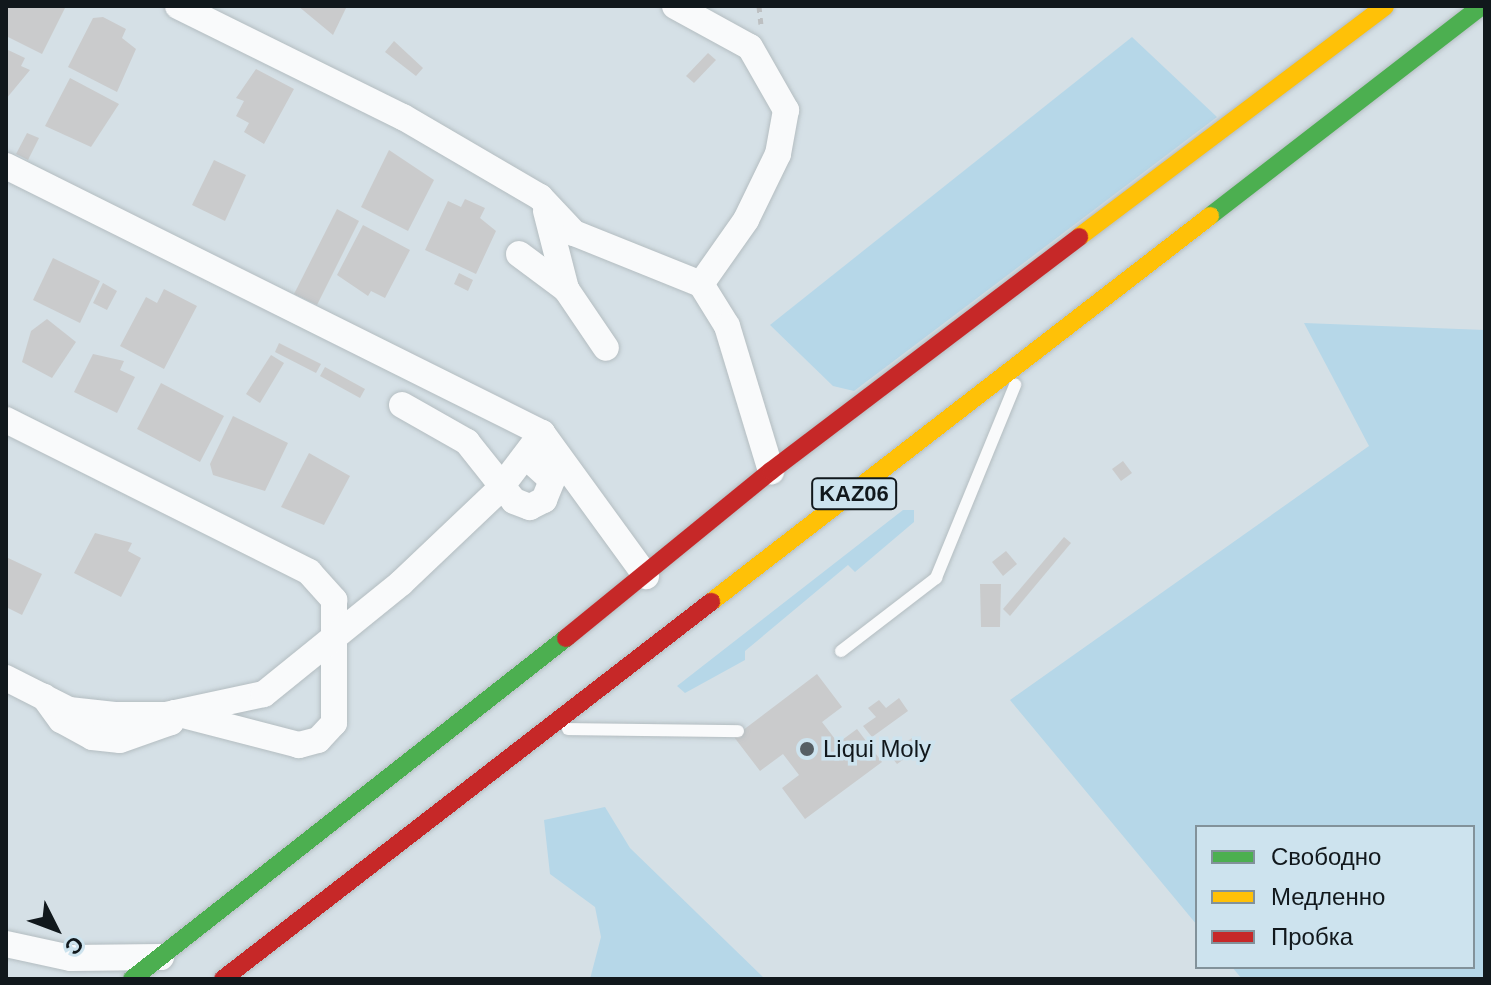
<!DOCTYPE html>
<html>
<head>
<meta charset="utf-8">
<style>
  body { margin:0 }
  #map { position:relative; width:1491px; height:985px; overflow:hidden; background:#d5e0e6; font-family:Helvetica,sans-serif }
  div>[style] { position:absolute }
  .green>* { inset:0; background:#b6d7e8 }
  .building>* { inset:0; background:#cacbcc }
  .path>* { height:5px; margin-top:-2.5px; transform-origin:0; background:repeating-linear-gradient(90deg,#bdc0c2 0 6px,transparent 0 12px) }
  .roads { filter:drop-shadow(0 0 2px #b4bdc1) drop-shadow(0 0 2px #b4bdc1) }
  .lane>* { height:12px; margin:-6px; padding:0 6px; transform-origin:6px; border-radius:6px; background:#f9fafb }
  .street>* { height:26px; margin:-13px; padding:0 13px; transform-origin:13px; border-radius:13px; background:#f9fafb }
  .fast>* { height:18px; margin:-9px; padding:0 9px; transform-origin:9px; border-radius:9px; background:#4caf50 }
  .slow>* { height:18px; margin:-9px; padding:0 9px; transform-origin:9px; border-radius:9px; background:#ffc107 }
  .jam>* { height:18px; margin:-9px; padding:0 9px; transform-origin:9px; border-radius:9px; background:#c62828 }
  .dots>* { width:22px; height:22px; translate:-50% -50%; box-sizing:border-box; border:4px solid #cde3ee; border-radius:50% }
  span { translate:-50% -50%; white-space:nowrap; text-align:center; line-height:1.15; -webkit-text-stroke:7px #cde3ee; paint-order:stroke }
  .shield-label span { padding:2px 6px; background:#cde3ee; border:2px solid; border-radius:6px; -webkit-text-stroke-width:0 }
  .shield-label { font-size:22px; color:#11181c; font-weight:700 }
  .poi-label { font-size:24px; color:#11181c }
  .left { translate:0 -50%; text-align:left }
  .frame { position:absolute; inset:0; border:8px solid #11181c; pointer-events:none }
  .legend { position:absolute; left:1195px; top:825px; width:280px; height:144px; box-sizing:border-box; background:#cde3ee; border:2px solid #82929a; margin:0; padding:10px 14px; list-style:none; font-size:24px; color:#11181c }
  .legend li { display:flex; align-items:center; gap:16px; height:40px }
  .legend b { width:40px; border:2px solid #82929a }
  .north { position:absolute; left:16px; top:889px; width:80px; height:80px; -webkit-text-stroke:6px #cde3ee; paint-order:stroke; rotate:132deg; font-size:22px; font-weight:700; line-height:32px; text-align:center; color:#11181c }
  .north::after { content:''; display:block; margin:auto; width:28px; height:36px; background:#11181c; clip-path:polygon(50% 0,100% 100%,50% 72%,0 100%) }
</style>
</head>
<body>
<div id="map">
  <div class="green">
    <i style="clip-path:polygon(1132px 37px,1217px 117px,854px 391px,833px 386px,770px 325px)"></i>
    <i style="clip-path:polygon(1304px 323px,1485px 330px,1485px 979px,1242px 979px,1232px 967px,1473px 967px,1473px 827px,1197px 827px,1197px 925px,1010px 700px,1369px 446px)"></i>
    <i style="clip-path:polygon(903px 510px,914px 510px,914px 522px,855px 572px,848px 565px,745px 651px,745px 660px,685px 693px,677px 686px)"></i>
    <i style="clip-path:polygon(605px 807px,630px 848px,765px 979px,590px 979px,601px 937px,595px 907px,550px 874px,544px 820px)"></i>
  </div>
  <div class="building">
    <i style="clip-path:polygon(6px 6px,66px 6px,42px 54px,6px 36px)"></i>
    <i style="clip-path:polygon(298px 6px,347px 6px,333px 35px)"></i>
    <i style="clip-path:polygon(103px 17px,126px 29px,122px 38px,136px 49px,117px 92px,68px 67px,93px 18px)"></i>
    <i style="clip-path:polygon(394px 41px,423px 68px,416px 76px,385px 52px)"></i>
    <i style="clip-path:polygon(6px 49px,25px 58px,21px 66px,30px 70px,6px 99px)"></i>
    <i style="clip-path:polygon(708px 53px,716px 60px,694px 83px,686px 76px)"></i>
    <i style="clip-path:polygon(256px 69px,294px 89px,264px 144px,244px 132px,249px 123px,236px 116px,244px 101px,236px 98px)"></i>
    <i style="clip-path:polygon(70px 78px,119px 104px,91px 147px,45px 126px)"></i>
    <i style="clip-path:polygon(27px 133px,39px 138px,28px 160px,16px 154px)"></i>
    <i style="clip-path:polygon(389px 150px,434px 180px,408px 231px,361px 207px)"></i>
    <i style="clip-path:polygon(214px 160px,246px 175px,225px 221px,192px 205px)"></i>
    <i style="clip-path:polygon(465px 199px,485px 208px,480px 218px,496px 231px,476px 274px,425px 250px,448px 201px,461px 207px)"></i>
    <i style="clip-path:polygon(337px 209px,359px 221px,317px 305px,294px 294px)"></i>
    <i style="clip-path:polygon(363px 225px,410px 250px,385px 298px,371px 291px,368px 296px,337px 275px)"></i>
    <i style="clip-path:polygon(53px 258px,100px 281px,80px 323px,33px 300px)"></i>
    <i style="clip-path:polygon(459px 273px,473px 280px,468px 291px,454px 284px)"></i>
    <i style="clip-path:polygon(103px 283px,117px 291px,107px 310px,93px 303px)"></i>
    <i style="clip-path:polygon(164px 289px,197px 306px,164px 369px,120px 346px,146px 297px,157px 303px)"></i>
    <i style="clip-path:polygon(47px 319px,76px 342px,52px 378px,22px 362px,31px 331px)"></i>
    <i style="clip-path:polygon(279px 343px,321px 364px,316px 373px,275px 352px)"></i>
    <i style="clip-path:polygon(93px 354px,124px 361px,120px 370px,135px 377px,117px 413px,74px 392px)"></i>
    <i style="clip-path:polygon(271px 355px,284px 363px,260px 403px,246px 394px)"></i>
    <i style="clip-path:polygon(325px 367px,365px 389px,360px 398px,320px 376px)"></i>
    <i style="clip-path:polygon(161px 383px,224px 416px,200px 462px,137px 429px)"></i>
    <i style="clip-path:polygon(233px 416px,288px 443px,265px 491px,213px 475px,210px 464px)"></i>
    <i style="clip-path:polygon(309px 453px,350px 476px,324px 525px,281px 507px)"></i>
    <i style="clip-path:polygon(1123px 461px,1132px 473px,1121px 481px,1112px 469px)"></i>
    <i style="clip-path:polygon(95px 533px,132px 543px,128px 551px,141px 558px,121px 597px,74px 573px)"></i>
    <i style="clip-path:polygon(1064px 537px,1071px 543px,1010px 616px,1003px 609px)"></i>
    <i style="clip-path:polygon(1006px 551px,1017px 564px,1003px 576px,992px 562px)"></i>
    <i style="clip-path:polygon(6px 557px,42px 574px,22px 615px,6px 607px)"></i>
    <i style="clip-path:polygon(980px 584px,1001px 584px,1000px 627px,981px 627px)"></i>
    <i style="clip-path:polygon(817px 674px,842px 707px,822px 722px,838px 743px,857px 729px,882px 762px,805px 819px,782px 788px,799px 775px,783px 754px,760px 771px,734px 737px)"></i>
    <i style="clip-path:polygon(899px 698px,908px 711px,872px 737px,863px 726px,876px 717px,868px 708px,879px 700px,886px 708px)"></i>
    <i style="clip-path:polygon(912px 738px,920px 748px,897px 764px,889px 754px)"></i>
  </div>
  <div class="path">
    <i style="left:759px;top:6px;width:18px;rotate:84deg"></i>
  </div>
  <div class="roads">
    <div class="lane">
      <i style="left:841px;top:651px;width:120px;rotate:-37.5deg"></i>
      <i style="left:936px;top:578px;width:209px;rotate:-67.7deg"></i>
      <i style="left:568px;top:729px;width:170px;rotate:0.7deg"></i>
    </div>
    <div class="street">
      <i style="left:178px;top:6px;width:251px;rotate:26.3deg"></i>
      <i style="left:403px;top:117px;width:159px;rotate:30.3deg"></i>
      <i style="left:540px;top:197px;width:50px;rotate:46.6deg"></i>
      <i style="left:574px;top:233px;width:137px;rotate:21.9deg"></i>
      <i style="left:701px;top:284px;width:49px;rotate:58.2deg"></i>
      <i style="left:727px;top:326px;width:152px;rotate:73.1deg"></i>
      <i style="left:675px;top:6px;width:85px;rotate:28.7deg"></i>
      <i style="left:750px;top:47px;width:73px;rotate:60.3deg"></i>
      <i style="left:786px;top:110px;width:45px;rotate:100.3deg"></i>
      <i style="left:778px;top:154px;width:73px;rotate:115.9deg"></i>
      <i style="left:746px;top:220px;width:78px;rotate:125.1deg"></i>
      <i style="left:6px;top:166px;width:599px;rotate:26.48deg"></i>
      <i style="left:542px;top:433px;width:177px;rotate:54deg"></i>
      <i style="left:546px;top:211px;width:81px;rotate:75.6deg"></i>
      <i style="left:519px;top:254px;width:59px;rotate:36.7deg"></i>
      <i style="left:566px;top:289px;width:71px;rotate:55.9deg"></i>
      <i style="left:402px;top:405px;width:75px;rotate:29.6deg"></i>
      <i style="left:467px;top:442px;width:75px;rotate:51.5deg"></i>
      <i style="left:514px;top:501px;width:17px;rotate:21deg"></i>
      <i style="left:530px;top:507px;width:16px;rotate:-27deg"></i>
      <i style="left:544px;top:500px;width:22px;rotate:-68deg"></i>
      <i style="left:552px;top:480px;width:36px;rotate:-138deg"></i>
      <i style="left:6px;top:420px;width:339px;rotate:26.6deg"></i>
      <i style="left:309px;top:572px;width:38px;rotate:48deg"></i>
      <i style="left:334px;top:600px;width:123px;rotate:90deg"></i>
      <i style="left:334px;top:723px;width:23px;rotate:133deg"></i>
      <i style="left:318px;top:740px;width:20px;rotate:165deg"></i>
      <i style="left:299px;top:745px;width:128px;rotate:-165.5deg"></i>
      <i style="left:175px;top:713px;width:10px;rotate:114deg"></i>
      <i style="left:171px;top:722px;width:54px;rotate:160.6deg"></i>
      <i style="left:120px;top:740px;width:28px;rotate:-174deg"></i>
      <i style="left:92px;top:737px;width:35px;rotate:-151deg"></i>
      <i style="left:61px;top:720px;width:29px;rotate:-126deg"></i>
      <i style="left:6px;top:678px;width:71px;rotate:26.9deg"></i>
      <i style="left:69px;top:710px;width:46px;rotate:6.2deg"></i>
      <i style="left:115px;top:715px;width:51px"></i>
      <i style="left:166px;top:715px;width:100px;rotate:-12.1deg"></i>
      <i style="left:264px;top:694px;width:176px;rotate:-39deg"></i>
      <i style="left:401px;top:583px;width:134px;rotate:-43.5deg"></i>
      <i style="left:498px;top:491px;width:73px;rotate:-52.8deg"></i>
      <i style="left:6px;top:944px;width:66px;rotate:12.2deg"></i>
      <i style="left:71px;top:958px;width:90px;rotate:-0.6deg"></i>
    </div>
    <div class="fast">
      <i style="left:1210px;top:216px;width:344px;rotate:-37.7deg"></i>
      <i style="left:132px;top:979px;width:552px;rotate:-38.16deg"></i>
    </div>
    <div class="slow">
      <i style="left:1079px;top:237px;width:383px;rotate:-37deg"></i>
      <i style="left:711px;top:602px;width:631px;rotate:-37.72deg"></i>
    </div>
    <div class="jam">
      <i style="left:566px;top:638px;width:264px;rotate:-39.2deg"></i>
      <i style="left:771px;top:471px;width:387px;rotate:-37.2deg"></i>
      <i style="left:223px;top:979px;width:617px;rotate:-37.69deg"></i>
    </div>
  </div>
  <div class="dots">
    <i style="left:807px;top:749px;background:#565e63"></i>
  </div>
  <div class="shield-label">
    <span style="left:854px;top:494px">KАZ06</span>
  </div>
  <div class="poi-label">
    <span class="left" style="left:823px;top:749px">Liqui Moly</span>
  </div>
  <div class="frame"></div>
  <ul class="legend">
  <li><b style="height:10px;background:#4caf50"></b>Свободно</li>
  <li><b style="height:10px;background:#ffc107"></b>Медленно</li>
  <li><b style="height:10px;background:#c62828"></b>Пробка</li>
  </ul>
  <div class="north">С</div>
</div>
</body>
</html>
